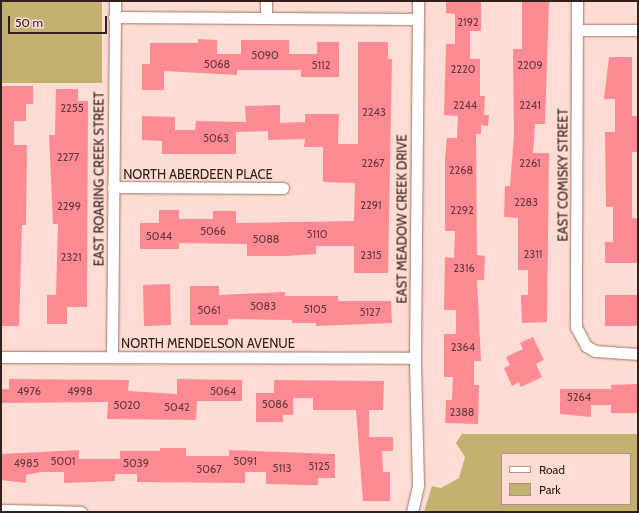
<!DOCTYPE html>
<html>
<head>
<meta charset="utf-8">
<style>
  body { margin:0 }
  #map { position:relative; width:639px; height:513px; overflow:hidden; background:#fcdcd3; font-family:Cabin,sans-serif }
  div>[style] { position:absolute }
  .green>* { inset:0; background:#c2b170 }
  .building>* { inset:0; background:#fe8a94 }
  .roads { filter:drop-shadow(0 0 1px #a17265) drop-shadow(0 0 1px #a17265) }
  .street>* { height:11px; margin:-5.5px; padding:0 5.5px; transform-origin:5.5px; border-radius:5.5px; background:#fff }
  span { translate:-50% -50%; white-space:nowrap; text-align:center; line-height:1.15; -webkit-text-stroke:3px #fcdcd3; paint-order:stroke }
  .number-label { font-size:11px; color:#663a39 }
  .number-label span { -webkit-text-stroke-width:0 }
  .street-label { font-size:13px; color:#33201b }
  .frame { position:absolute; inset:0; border:2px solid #33201b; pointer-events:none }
  .legend { position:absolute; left:501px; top:453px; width:130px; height:52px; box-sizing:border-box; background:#fcdcd3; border:1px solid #ac9189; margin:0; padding:5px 7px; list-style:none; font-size:12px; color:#33201b }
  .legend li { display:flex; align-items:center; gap:8px; height:20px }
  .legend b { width:20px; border:1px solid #ac9189 }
  .scale { position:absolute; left:8px; top:16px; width:99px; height:18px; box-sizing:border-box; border:2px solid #33201b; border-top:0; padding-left:5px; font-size:12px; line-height:14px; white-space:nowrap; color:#33201b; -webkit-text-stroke:3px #fcdcd3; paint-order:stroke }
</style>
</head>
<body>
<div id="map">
  <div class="green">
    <i style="clip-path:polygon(1px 1px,102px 1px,102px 83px,1px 83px)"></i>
    <i style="clip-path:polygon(evenodd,462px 434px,638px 434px,638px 512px,424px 512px,432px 486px,441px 488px,459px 478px,465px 457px,456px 443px,462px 434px,502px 454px,630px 454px,630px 504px,502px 504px,502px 454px)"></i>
  </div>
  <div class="building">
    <i style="clip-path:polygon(446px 1px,481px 1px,481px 31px,470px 31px,470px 59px,480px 59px,480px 96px,485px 96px,484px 115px,489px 115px,488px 126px,481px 125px,481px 134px,476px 134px,477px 255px,485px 256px,484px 280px,477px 280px,481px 361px,474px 361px,474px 385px,479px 385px,478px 424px,445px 423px,446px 400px,452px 400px,453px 377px,444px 377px,444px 334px,456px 334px,456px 310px,444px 310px,445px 257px,454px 258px,455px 231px,445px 231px,445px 159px,447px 138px,457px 138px,458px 116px,444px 115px,446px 44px,455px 44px,455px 14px,446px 13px)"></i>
    <i style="clip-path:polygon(522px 1px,549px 1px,545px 124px,535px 124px,533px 153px,549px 153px,547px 322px,522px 323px,521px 295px,528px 295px,528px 270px,518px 270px,518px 218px,504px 217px,505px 186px,510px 186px,514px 136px,513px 49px,522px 49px)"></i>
    <i style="clip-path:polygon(198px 39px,217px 40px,217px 54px,241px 54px,241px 40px,289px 40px,289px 54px,317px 54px,317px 42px,339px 42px,339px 77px,301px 77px,301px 70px,237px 70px,237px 75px,164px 71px,164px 90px,142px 90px,142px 64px,150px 64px,150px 43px,198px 43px)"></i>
    <i style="clip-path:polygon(358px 42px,388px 42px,388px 59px,392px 59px,388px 273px,354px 273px,354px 246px,316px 246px,316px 254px,285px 256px,247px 256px,247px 244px,179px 243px,179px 249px,140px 249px,140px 223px,159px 223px,159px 210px,179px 210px,179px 219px,213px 219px,213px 211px,236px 211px,236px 223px,354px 221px,355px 183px,323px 182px,323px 147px,304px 147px,305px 139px,268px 140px,268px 131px,236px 132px,236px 154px,162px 154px,162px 141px,142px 140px,142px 116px,175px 117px,175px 130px,195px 130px,196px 121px,246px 122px,245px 106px,280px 105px,280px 123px,305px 122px,305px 114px,339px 114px,338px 144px,358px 144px)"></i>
    <i style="clip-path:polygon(609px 57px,632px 57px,632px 116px,638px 116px,638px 152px,632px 152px,632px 218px,638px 218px,638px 263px,605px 263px,605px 242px,613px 242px,613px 207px,606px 207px,605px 132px,615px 132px,615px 99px,604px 99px)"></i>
    <i style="clip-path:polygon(2px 86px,33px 86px,33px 104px,26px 104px,26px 121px,14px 121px,14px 145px,27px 145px,26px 225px,22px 225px,19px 326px,1px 326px)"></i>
    <i style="clip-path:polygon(56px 89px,78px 89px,78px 101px,88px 101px,87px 307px,67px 307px,67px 324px,47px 324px,47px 295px,56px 295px,58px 224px,53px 224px,49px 135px,55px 135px)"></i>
    <i style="clip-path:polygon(170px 284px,171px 325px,144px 326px,143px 285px)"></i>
    <i style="clip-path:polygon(190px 286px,219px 286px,219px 295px,285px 292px,285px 296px,338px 296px,338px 301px,391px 301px,392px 323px,316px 326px,316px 323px,292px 323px,292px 320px,228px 319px,228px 325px,190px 325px)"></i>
    <i style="clip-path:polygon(605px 295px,638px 295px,638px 326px,605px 326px)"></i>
    <i style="clip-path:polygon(533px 337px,544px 360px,536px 364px,542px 377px,521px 387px,519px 382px,512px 386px,504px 368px,510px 365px,506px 357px,523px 349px,520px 343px)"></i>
    <i style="clip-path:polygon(9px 379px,129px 380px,128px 391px,177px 394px,177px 379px,242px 380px,242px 401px,197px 401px,196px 420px,107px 419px,108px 402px,1px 403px,1px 389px,9px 389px)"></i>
    <i style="clip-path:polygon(274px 380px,384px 381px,383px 410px,369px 410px,369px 437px,393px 437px,393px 451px,382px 451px,383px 472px,390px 472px,390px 501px,363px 501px,356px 410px,313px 410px,313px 398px,293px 398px,293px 415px,283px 415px,283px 422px,256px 422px,256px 393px,274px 393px)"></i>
    <i style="clip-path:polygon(638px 384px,638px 413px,611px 413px,611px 405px,591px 405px,591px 417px,560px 414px,560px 389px,611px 389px,611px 385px)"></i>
    <i style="clip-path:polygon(160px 448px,186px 448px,186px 456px,229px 456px,229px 450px,335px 454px,335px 478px,318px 478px,318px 485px,303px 485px,266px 484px,266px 472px,245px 472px,245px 483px,137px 482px,137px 474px,115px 474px,115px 481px,64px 483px,64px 472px,41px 472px,26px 475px,26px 483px,1px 480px,1px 454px,79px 450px,79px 459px,120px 459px,120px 451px,160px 451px)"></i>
  </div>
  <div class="roads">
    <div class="street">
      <i style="left:577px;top:1px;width:326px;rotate:90.2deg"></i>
      <i style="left:576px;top:327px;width:21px;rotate:62deg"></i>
      <i style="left:586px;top:346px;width:10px;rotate:29deg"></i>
      <i style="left:595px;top:351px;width:43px;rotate:4deg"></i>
      <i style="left:114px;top:17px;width:303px;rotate:0.4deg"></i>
      <i style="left:266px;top:18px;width:17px;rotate:-90deg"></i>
      <i style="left:577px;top:30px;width:61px"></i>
      <i style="left:113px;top:187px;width:170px;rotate:0.3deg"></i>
      <i style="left:1px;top:357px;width:414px;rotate:0.1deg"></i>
      <i style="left:112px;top:357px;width:356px;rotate:-89.5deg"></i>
      <i style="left:1px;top:510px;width:80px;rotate:1.4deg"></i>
      <i style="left:412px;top:512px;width:28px;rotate:-77deg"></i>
      <i style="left:418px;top:485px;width:127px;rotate:-91.4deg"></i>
      <i style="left:415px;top:358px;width:357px;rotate:-89.5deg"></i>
    </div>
  </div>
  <div class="number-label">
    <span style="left:468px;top:22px">2192</span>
    <span style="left:265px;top:55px">5090</span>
    <span style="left:217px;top:64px">5068</span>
    <span style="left:321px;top:65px">5112</span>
    <span style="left:530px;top:65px">2209</span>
    <span style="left:463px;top:69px">2220</span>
    <span style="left:465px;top:105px">2244</span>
    <span style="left:530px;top:105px">2241</span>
    <span style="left:72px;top:108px">2255</span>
    <span style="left:374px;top:112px">2243</span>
    <span style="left:216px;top:138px">5063</span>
    <span style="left:68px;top:157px">2277</span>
    <span style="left:373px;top:163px">2267</span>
    <span style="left:530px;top:163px">2261</span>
    <span style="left:461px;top:170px">2268</span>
    <span style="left:526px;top:202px">2283</span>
    <span style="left:371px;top:205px">2291</span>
    <span style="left:69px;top:206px">2299</span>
    <span style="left:462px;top:210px">2292</span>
    <span style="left:213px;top:231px">5066</span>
    <span style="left:317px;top:234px">5110</span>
    <span style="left:159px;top:236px">5044</span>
    <span style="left:266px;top:239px">5088</span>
    <span style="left:533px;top:254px">2311</span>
    <span style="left:371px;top:255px">2315</span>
    <span style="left:71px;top:257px">2321</span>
    <span style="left:464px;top:268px">2316</span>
    <span style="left:263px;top:306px">5083</span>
    <span style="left:315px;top:309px">5105</span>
    <span style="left:209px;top:310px">5061</span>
    <span style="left:370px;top:312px">5127</span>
    <span style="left:463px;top:347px">2364</span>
    <span style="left:29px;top:391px">4976</span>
    <span style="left:80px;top:391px">4998</span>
    <span style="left:223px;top:391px">5064</span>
    <span style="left:579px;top:397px">5264</span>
    <span style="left:275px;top:404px">5086</span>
    <span style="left:127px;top:405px">5020</span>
    <span style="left:177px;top:407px">5042</span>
    <span style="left:462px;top:412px">2388</span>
    <span style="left:63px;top:461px">5001</span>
    <span style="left:245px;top:461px">5091</span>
    <span style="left:26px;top:463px">4985</span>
    <span style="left:136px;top:463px">5039</span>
    <span style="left:319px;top:466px">5125</span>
    <span style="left:282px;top:468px">5113</span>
    <span style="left:209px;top:469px">5067</span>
  </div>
  <div class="street-label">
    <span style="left:198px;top:174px">NORTH ABERDEEN PLACE</span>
    <span style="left:563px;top:175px;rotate:-90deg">EAST COMISKY STREET</span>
    <span style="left:99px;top:179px;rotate:-90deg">EAST ROARING CREEK STREET</span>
    <span style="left:402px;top:219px;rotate:-90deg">EAST MEADOW CREEK DRIVE</span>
    <span style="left:208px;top:343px">NORTH MENDELSON AVENUE</span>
  </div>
  <div class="frame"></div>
  <ul class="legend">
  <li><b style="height:5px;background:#fff"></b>Road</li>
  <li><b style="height:11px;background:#c2b170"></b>Park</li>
  </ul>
  <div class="scale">50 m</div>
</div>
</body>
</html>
